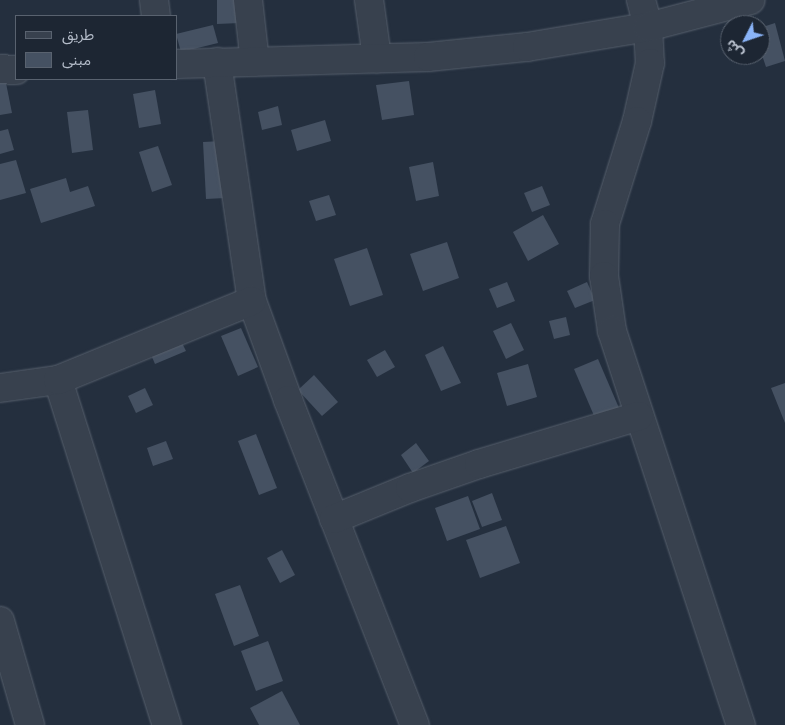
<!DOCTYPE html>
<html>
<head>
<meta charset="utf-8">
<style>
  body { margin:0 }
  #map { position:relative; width:785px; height:725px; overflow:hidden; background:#242f3e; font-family:Commissioner,"Noto Sans Arabic",sans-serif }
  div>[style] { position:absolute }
  .building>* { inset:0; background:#455162 }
  .roads { filter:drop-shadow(0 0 1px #565f6c) drop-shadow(0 0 1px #565f6c) }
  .minor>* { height:28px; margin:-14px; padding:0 14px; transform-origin:14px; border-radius:14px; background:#38414e }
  span { translate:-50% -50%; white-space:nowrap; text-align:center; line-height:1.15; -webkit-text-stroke:5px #1d2633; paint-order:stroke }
  .legend { position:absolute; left:15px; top:15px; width:162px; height:65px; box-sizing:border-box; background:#1d2633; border:1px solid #59626f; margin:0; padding:6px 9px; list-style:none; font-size:15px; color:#b4bcc9 }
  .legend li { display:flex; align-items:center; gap:10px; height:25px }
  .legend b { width:25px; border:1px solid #59626f }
  .north { position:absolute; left:720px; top:15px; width:50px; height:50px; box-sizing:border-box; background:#1d2633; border:1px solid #59626f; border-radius:50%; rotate:229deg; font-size:14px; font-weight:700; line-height:20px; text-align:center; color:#b4bcc9 }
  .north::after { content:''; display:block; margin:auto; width:18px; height:22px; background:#8ab4f8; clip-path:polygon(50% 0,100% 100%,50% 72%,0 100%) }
</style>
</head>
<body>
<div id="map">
  <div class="building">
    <i style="clip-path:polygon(217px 0,240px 0,240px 23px,217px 24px)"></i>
    <i style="clip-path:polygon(775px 23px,785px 61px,766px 67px,760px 49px,760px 28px)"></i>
    <i style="clip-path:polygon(213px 25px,218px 43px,181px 52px,176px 34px)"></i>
    <i style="clip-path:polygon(5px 78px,12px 113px,0 115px,0 79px)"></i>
    <i style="clip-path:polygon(409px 81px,414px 115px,382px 120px,376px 85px)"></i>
    <i style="clip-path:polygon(155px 90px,161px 124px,139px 128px,133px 94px)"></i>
    <i style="clip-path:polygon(278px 106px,282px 125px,262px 130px,258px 112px)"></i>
    <i style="clip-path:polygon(88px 110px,93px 150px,72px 153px,67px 112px)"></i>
    <i style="clip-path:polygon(325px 120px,331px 141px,297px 151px,291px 130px)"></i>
    <i style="clip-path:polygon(8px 129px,14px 150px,0 154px,0 131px)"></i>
    <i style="clip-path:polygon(222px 141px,225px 198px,206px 199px,203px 142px)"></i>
    <i style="clip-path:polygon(158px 146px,172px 185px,152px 192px,139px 152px)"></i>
    <i style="clip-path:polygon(16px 160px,26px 193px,0 200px,0 164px)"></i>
    <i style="clip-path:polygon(433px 162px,439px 196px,416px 201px,409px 167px)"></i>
    <i style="clip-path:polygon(66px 178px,70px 192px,88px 186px,95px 206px,41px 223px,30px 189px)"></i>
    <i style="clip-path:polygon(542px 186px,550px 205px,532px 212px,524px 193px)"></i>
    <i style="clip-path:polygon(329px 195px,336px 215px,316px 221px,309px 201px)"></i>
    <i style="clip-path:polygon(543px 215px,559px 244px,528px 261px,513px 232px)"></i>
    <i style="clip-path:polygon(447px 242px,459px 278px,423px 291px,410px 254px)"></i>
    <i style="clip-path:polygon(367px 248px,383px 295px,350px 306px,334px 259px)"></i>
    <i style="clip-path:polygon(507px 282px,515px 301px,497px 308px,489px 289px)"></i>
    <i style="clip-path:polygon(587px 282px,595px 300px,575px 308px,567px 291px)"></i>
    <i style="clip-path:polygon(566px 317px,570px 335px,554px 339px,549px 321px)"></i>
    <i style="clip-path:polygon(511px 323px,524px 350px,506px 359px,493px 331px)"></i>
    <i style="clip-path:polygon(241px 328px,258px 367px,238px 376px,221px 336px)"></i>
    <i style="clip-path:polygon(179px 337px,186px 351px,155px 364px,149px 350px)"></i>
    <i style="clip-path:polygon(443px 346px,461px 383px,441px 391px,425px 355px)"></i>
    <i style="clip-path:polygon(385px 350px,395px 367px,377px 377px,367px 360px)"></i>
    <i style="clip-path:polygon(598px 359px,619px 408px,595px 418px,574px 369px)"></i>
    <i style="clip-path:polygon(528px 364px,537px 397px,507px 406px,497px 373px)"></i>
    <i style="clip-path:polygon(314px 375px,338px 402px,322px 416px,298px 390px)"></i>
    <i style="clip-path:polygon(785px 383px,785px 423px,771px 388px)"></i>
    <i style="clip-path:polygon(145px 388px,153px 405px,136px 413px,128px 396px)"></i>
    <i style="clip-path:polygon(256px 434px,277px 488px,259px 495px,238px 441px)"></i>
    <i style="clip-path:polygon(166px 441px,173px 459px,153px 466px,147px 448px)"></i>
    <i style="clip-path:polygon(416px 443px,429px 461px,413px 473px,401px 455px)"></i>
    <i style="clip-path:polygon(492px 493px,502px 520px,482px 527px,472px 501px)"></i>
    <i style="clip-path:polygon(468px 496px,480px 529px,447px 541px,435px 508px)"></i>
    <i style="clip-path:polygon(506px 526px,520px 563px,480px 578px,466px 540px)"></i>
    <i style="clip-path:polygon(282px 550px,295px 575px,280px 583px,267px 558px)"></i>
    <i style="clip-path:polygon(240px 585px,259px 636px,234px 646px,215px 594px)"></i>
    <i style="clip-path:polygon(268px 641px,283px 681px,256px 691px,241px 651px)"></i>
    <i style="clip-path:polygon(282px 691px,300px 725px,259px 725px,250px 708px)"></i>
  </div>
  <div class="roads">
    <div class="minor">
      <i style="left:154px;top:0;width:16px;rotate:83deg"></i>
      <i style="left:248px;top:0;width:62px;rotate:83.6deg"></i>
      <i style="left:369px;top:0;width:59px;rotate:82.1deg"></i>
      <i style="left:641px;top:0;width:28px;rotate:75deg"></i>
      <i style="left:648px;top:27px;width:36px;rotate:87deg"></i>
      <i style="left:650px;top:63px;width:59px;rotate:102.6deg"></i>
      <i style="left:637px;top:121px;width:108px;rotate:107.3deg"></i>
      <i style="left:605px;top:224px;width:52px;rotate:91.1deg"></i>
      <i style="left:604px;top:276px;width:56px;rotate:81.7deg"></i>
      <i style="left:612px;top:331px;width:415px;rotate:71.9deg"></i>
      <i style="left:217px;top:62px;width:242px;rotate:81.7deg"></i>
      <i style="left:252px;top:301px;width:105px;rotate:70deg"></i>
      <i style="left:288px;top:400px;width:349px;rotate:68.7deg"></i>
      <i style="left:176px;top:64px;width:252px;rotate:-1.6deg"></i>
      <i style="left:428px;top:57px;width:100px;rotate:-5.8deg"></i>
      <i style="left:527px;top:47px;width:123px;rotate:-9.4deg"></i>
      <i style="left:648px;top:27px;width:106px;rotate:-14.8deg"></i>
      <i style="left:0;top:69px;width:16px;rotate:4deg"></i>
      <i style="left:58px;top:380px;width:362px;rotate:72.5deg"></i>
      <i style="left:0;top:388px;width:59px;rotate:-7.9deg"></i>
      <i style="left:58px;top:380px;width:209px;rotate:-22.2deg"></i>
      <i style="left:334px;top:519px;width:82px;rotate:-22.2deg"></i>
      <i style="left:410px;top:488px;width:73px;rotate:-19.2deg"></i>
      <i style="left:479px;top:464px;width:167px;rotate:-16.7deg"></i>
      <i style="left:0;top:621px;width:108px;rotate:73.9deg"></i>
    </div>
  </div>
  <ul class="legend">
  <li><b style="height:6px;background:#38414e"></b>طريق</li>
  <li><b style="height:14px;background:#455162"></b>مبنى</li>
  </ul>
  <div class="north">ش</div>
</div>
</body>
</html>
